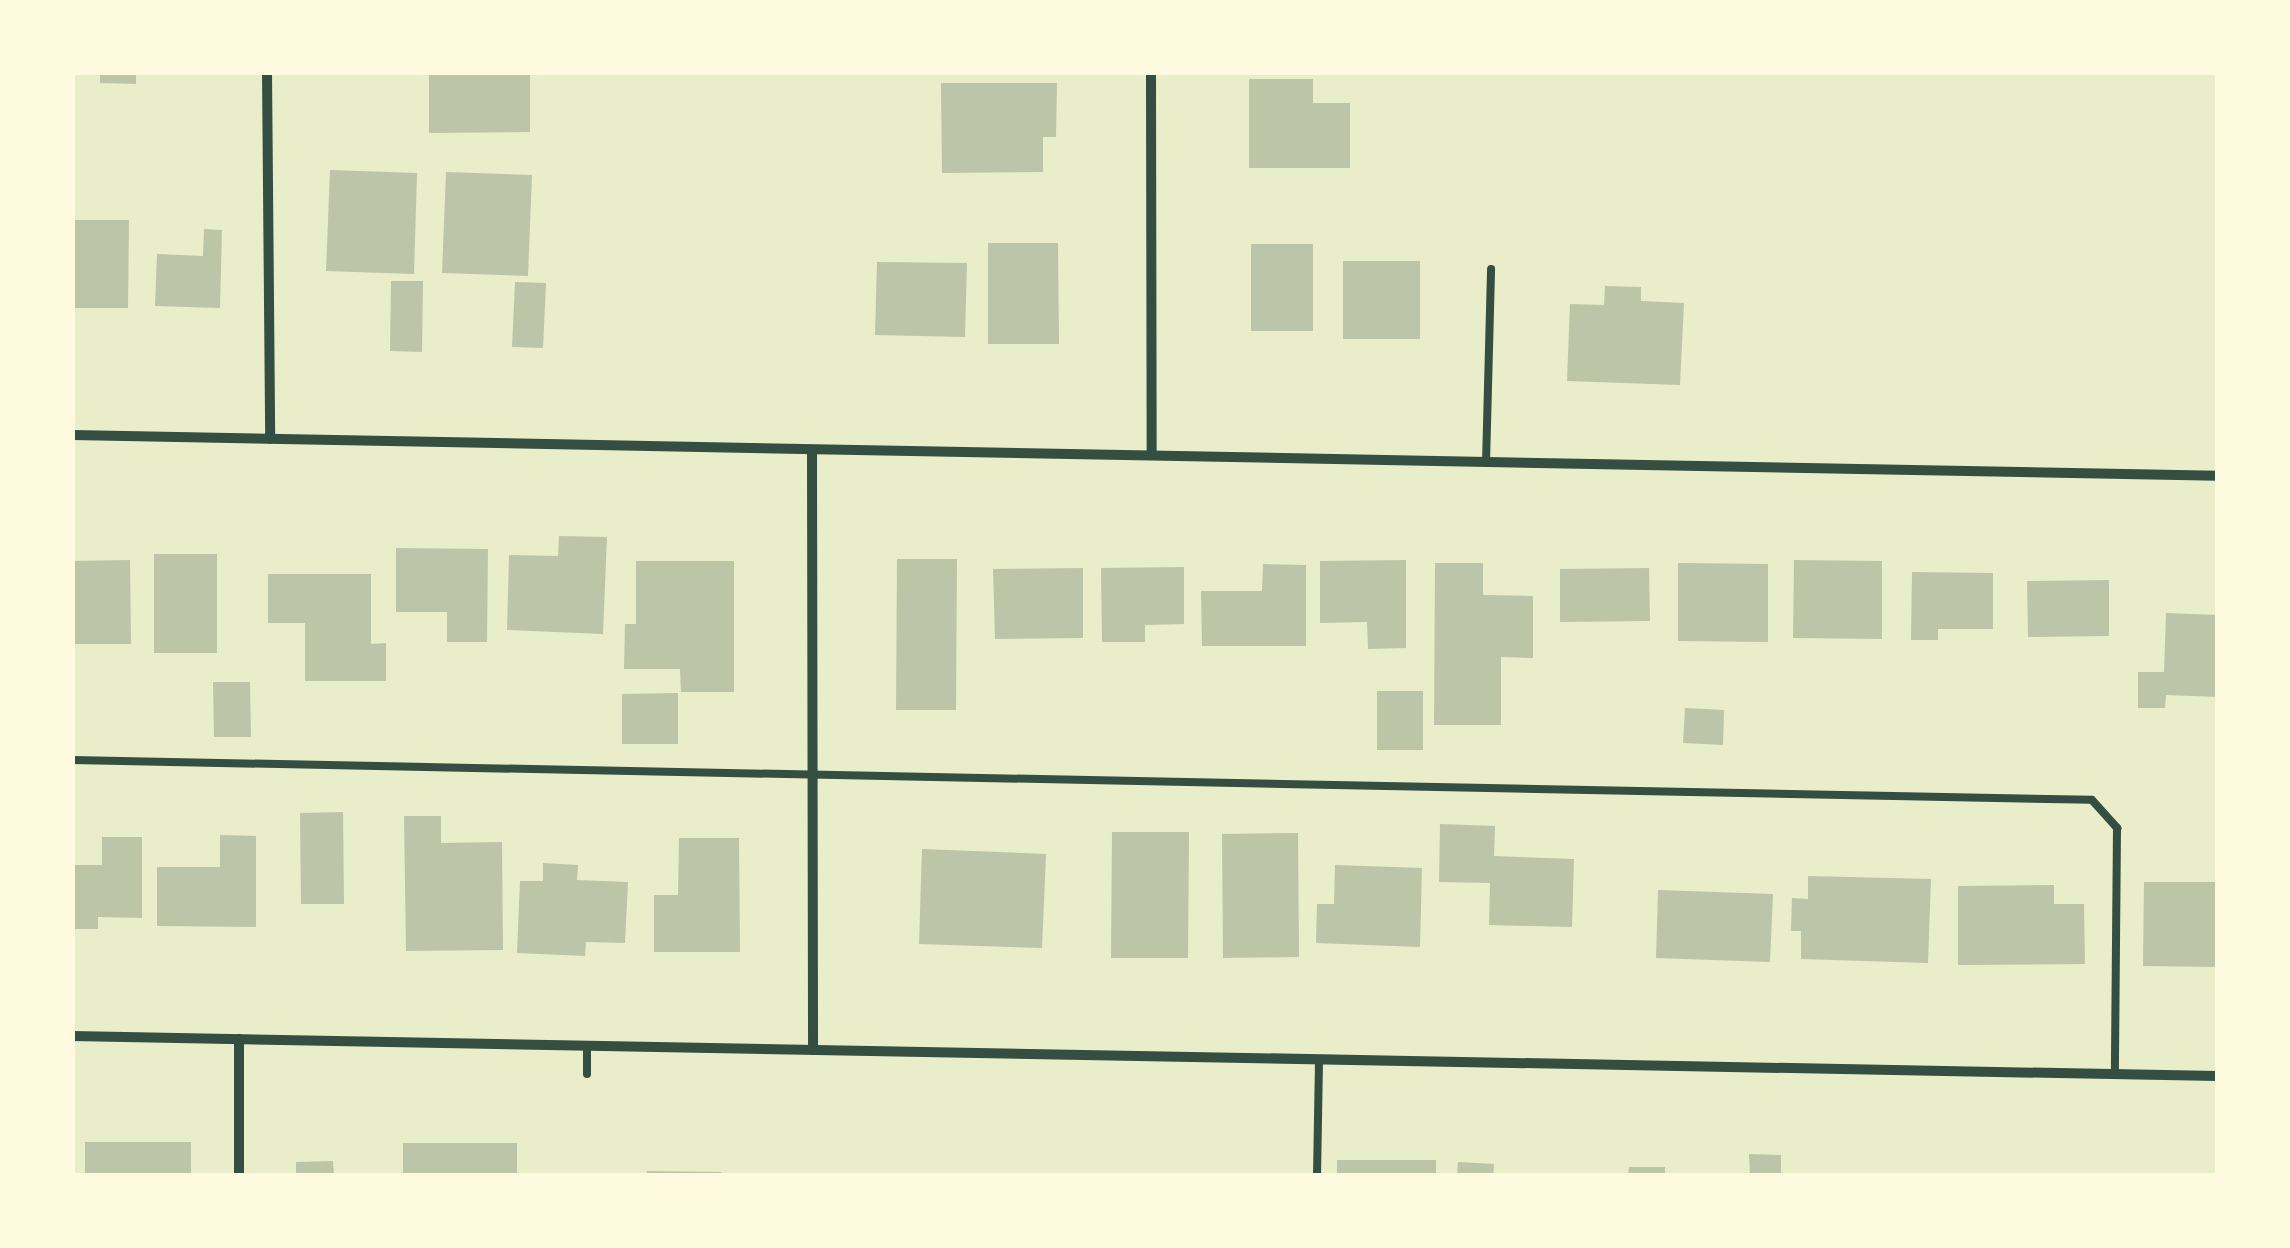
<!DOCTYPE html>
<html>
<head>
<meta charset="utf-8">
<style>
  body { margin:0 }
  #map { position:relative; width:2290px; height:1248px; overflow:hidden; background:#e9edc9; font-family:"Sofia Sans Condensed",sans-serif }
  div>[style] { position:absolute }
  .building>* { inset:0; background:#bcc5a7 }
  .service>* { height:8px; margin:-4px; padding:0 4px; transform-origin:4px; border-radius:4px; background:#344e41 }
  .minor>* { height:10px; margin:-5px; padding:0 5px; transform-origin:5px; border-radius:5px; background:#344e41 }
  span { translate:-50% -50%; white-space:nowrap; text-align:center; line-height:1.15; -webkit-text-stroke:8px #fefae0; paint-order:stroke }
  .frame { position:absolute; inset:0; border:75px solid #fefae0; pointer-events:none }
</style>
</head>
<body>
<div id="map">
  <div class="building">
    <i style="clip-path:polygon(100px 72px,136px 72px,136px 84px,100px 83px)"></i>
    <i style="clip-path:polygon(429px 72px,530px 72px,530px 132px,429px 133px)"></i>
    <i style="clip-path:polygon(1249px 79px,1313px 79px,1313px 103px,1350px 103px,1350px 168px,1249px 168px)"></i>
    <i style="clip-path:polygon(941px 83px,1057px 83px,1056px 137px,1043px 137px,1043px 172px,942px 173px)"></i>
    <i style="clip-path:polygon(330px 170px,417px 173px,414px 274px,326px 271px)"></i>
    <i style="clip-path:polygon(446px 172px,532px 175px,528px 276px,442px 273px)"></i>
    <i style="clip-path:polygon(72px 220px,129px 220px,128px 308px,72px 308px)"></i>
    <i style="clip-path:polygon(204px 229px,222px 230px,220px 308px,155px 306px,157px 254px,203px 256px)"></i>
    <i style="clip-path:polygon(988px 243px,1058px 243px,1059px 344px,988px 344px)"></i>
    <i style="clip-path:polygon(1251px 244px,1313px 244px,1313px 331px,1251px 331px)"></i>
    <i style="clip-path:polygon(1343px 261px,1420px 261px,1420px 339px,1343px 339px)"></i>
    <i style="clip-path:polygon(877px 262px,967px 263px,965px 337px,875px 335px)"></i>
    <i style="clip-path:polygon(391px 281px,423px 281px,422px 352px,390px 351px)"></i>
    <i style="clip-path:polygon(515px 282px,546px 283px,543px 348px,512px 347px)"></i>
    <i style="clip-path:polygon(1605px 286px,1641px 287px,1641px 301px,1684px 303px,1680px 385px,1567px 381px,1570px 304px,1604px 305px)"></i>
    <i style="clip-path:polygon(559px 536px,607px 537px,603px 634px,507px 630px,509px 555px,558px 556px)"></i>
    <i style="clip-path:polygon(396px 548px,488px 549px,487px 642px,447px 642px,447px 612px,396px 612px)"></i>
    <i style="clip-path:polygon(154px 554px,217px 554px,217px 653px,154px 653px)"></i>
    <i style="clip-path:polygon(897px 559px,957px 559px,956px 710px,896px 710px)"></i>
    <i style="clip-path:polygon(130px 560px,131px 644px,72px 644px,72px 561px)"></i>
    <i style="clip-path:polygon(1406px 560px,1406px 648px,1368px 649px,1367px 622px,1320px 623px,1320px 561px)"></i>
    <i style="clip-path:polygon(1794px 560px,1882px 561px,1882px 639px,1793px 638px)"></i>
    <i style="clip-path:polygon(636px 561px,734px 561px,734px 692px,681px 692px,680px 669px,624px 669px,625px 624px,636px 624px)"></i>
    <i style="clip-path:polygon(1435px 563px,1483px 563px,1483px 595px,1533px 596px,1533px 658px,1501px 657px,1501px 725px,1434px 725px)"></i>
    <i style="clip-path:polygon(1678px 563px,1768px 564px,1768px 642px,1678px 641px)"></i>
    <i style="clip-path:polygon(1263px 564px,1306px 565px,1306px 646px,1202px 646px,1201px 591px,1262px 591px)"></i>
    <i style="clip-path:polygon(1184px 567px,1184px 624px,1145px 625px,1145px 642px,1102px 642px,1101px 568px)"></i>
    <i style="clip-path:polygon(1083px 568px,1083px 638px,995px 639px,993px 569px)"></i>
    <i style="clip-path:polygon(1649px 568px,1650px 621px,1560px 622px,1560px 569px)"></i>
    <i style="clip-path:polygon(1912px 572px,1993px 573px,1993px 629px,1938px 629px,1938px 640px,1911px 640px)"></i>
    <i style="clip-path:polygon(268px 574px,371px 574px,371px 644px,386px 643px,386px 681px,305px 681px,305px 623px,268px 623px)"></i>
    <i style="clip-path:polygon(2109px 580px,2109px 636px,2028px 637px,2027px 581px)"></i>
    <i style="clip-path:polygon(2166px 613px,2218px 615px,2218px 697px,2166px 695px,2165px 708px,2138px 708px,2138px 672px,2164px 672px)"></i>
    <i style="clip-path:polygon(213px 682px,250px 682px,251px 737px,214px 737px)"></i>
    <i style="clip-path:polygon(1377px 691px,1423px 691px,1423px 750px,1377px 750px)"></i>
    <i style="clip-path:polygon(678px 693px,678px 744px,622px 744px,622px 694px)"></i>
    <i style="clip-path:polygon(1685px 708px,1724px 710px,1723px 745px,1683px 743px)"></i>
    <i style="clip-path:polygon(343px 812px,344px 904px,301px 904px,300px 813px)"></i>
    <i style="clip-path:polygon(404px 816px,441px 816px,441px 843px,502px 842px,503px 950px,406px 951px)"></i>
    <i style="clip-path:polygon(1440px 824px,1495px 826px,1494px 856px,1574px 859px,1572px 927px,1489px 925px,1490px 883px,1439px 882px)"></i>
    <i style="clip-path:polygon(1112px 832px,1189px 832px,1188px 958px,1111px 958px)"></i>
    <i style="clip-path:polygon(1298px 833px,1299px 957px,1223px 958px,1222px 834px)"></i>
    <i style="clip-path:polygon(220px 835px,256px 836px,256px 927px,157px 926px,157px 867px,220px 867px)"></i>
    <i style="clip-path:polygon(102px 837px,142px 837px,142px 918px,98px 917px,98px 929px,72px 929px,72px 865px,102px 865px)"></i>
    <i style="clip-path:polygon(679px 838px,739px 838px,740px 952px,654px 952px,654px 895px,678px 895px)"></i>
    <i style="clip-path:polygon(922px 849px,1046px 854px,1042px 948px,919px 944px)"></i>
    <i style="clip-path:polygon(543px 863px,578px 865px,577px 880px,628px 882px,625px 943px,586px 942px,585px 956px,517px 953px,520px 881px,543px 881px)"></i>
    <i style="clip-path:polygon(1335px 865px,1422px 868px,1420px 947px,1316px 943px,1317px 904px,1334px 904px)"></i>
    <i style="clip-path:polygon(1808px 876px,1931px 879px,1928px 963px,1801px 959px,1801px 931px,1791px 931px,1792px 898px,1808px 899px)"></i>
    <i style="clip-path:polygon(2144px 882px,2218px 882px,2218px 967px,2143px 966px)"></i>
    <i style="clip-path:polygon(2054px 885px,2054px 904px,2084px 904px,2085px 964px,1958px 965px,1958px 886px)"></i>
    <i style="clip-path:polygon(1658px 890px,1773px 894px,1770px 962px,1656px 958px)"></i>
    <i style="clip-path:polygon(85px 1142px,191px 1142px,191px 1176px,85px 1176px)"></i>
    <i style="clip-path:polygon(403px 1143px,517px 1143px,517px 1176px,403px 1176px)"></i>
    <i style="clip-path:polygon(1749px 1154px,1781px 1155px,1781px 1176px,1750px 1176px)"></i>
    <i style="clip-path:polygon(1337px 1160px,1436px 1160px,1436px 1176px,1337px 1176px)"></i>
    <i style="clip-path:polygon(333px 1161px,334px 1176px,296px 1176px,296px 1162px)"></i>
    <i style="clip-path:polygon(1458px 1162px,1494px 1164px,1493px 1176px,1457px 1176px)"></i>
    <i style="clip-path:polygon(1629px 1167px,1665px 1167px,1665px 1176px,1628px 1176px)"></i>
    <i style="clip-path:polygon(647px 1171px,721px 1172px,721px 1176px,647px 1176px)"></i>
  </div>
  <div class="service">
    <i style="left:1486px;top:463px;width:194px;rotate:-88.5deg"></i>
    <i style="left:72px;top:760px;width:2020px;rotate:1.13deg"></i>
    <i style="left:2092px;top:800px;width:38px;rotate:48deg"></i>
    <i style="left:2117px;top:828px;width:247px;rotate:90.5deg"></i>
    <i style="left:587px;top:1045px;width:29px;rotate:90deg"></i>
    <i style="left:1317px;top:1176px;width:117px;rotate:-89deg"></i>
  </div>
  <div class="minor">
    <i style="left:267px;top:72px;width:367px;rotate:89.5deg"></i>
    <i style="left:1151px;top:72px;width:382px;rotate:89.9deg"></i>
    <i style="left:72px;top:435px;width:2146px;rotate:1.09deg"></i>
    <i style="left:812px;top:450px;width:600px;rotate:89.9deg"></i>
    <i style="left:72px;top:1036px;width:2146px;rotate:1.07deg"></i>
    <i style="left:239px;top:1176px;width:137px;rotate:-90deg"></i>
  </div>
  <div class="frame"></div>
</div>
</body>
</html>
